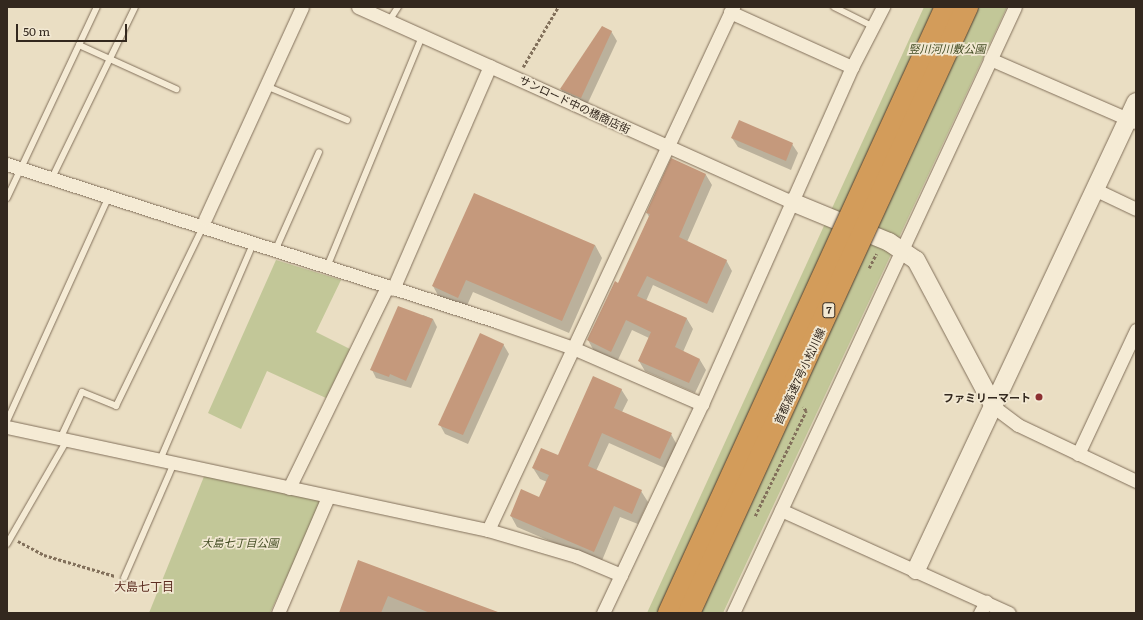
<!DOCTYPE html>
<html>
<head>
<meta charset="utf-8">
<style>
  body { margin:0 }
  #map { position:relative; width:1143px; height:620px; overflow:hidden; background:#eadec3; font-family:Literata,"Noto Sans JP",serif }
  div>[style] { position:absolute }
  .green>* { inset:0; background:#c2c798 }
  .shadow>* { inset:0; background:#0003 }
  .building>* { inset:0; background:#c5997c }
  .path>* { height:2.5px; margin-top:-1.25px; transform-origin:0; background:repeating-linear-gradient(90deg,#82705b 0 3px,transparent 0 5px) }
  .roads { filter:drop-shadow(0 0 1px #82705b) drop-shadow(0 0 1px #82705b) }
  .lane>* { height:6px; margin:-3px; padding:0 3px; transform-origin:3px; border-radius:3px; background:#f5ebd5 }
  .street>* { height:13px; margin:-6.5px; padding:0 6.5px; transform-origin:6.5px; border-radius:6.5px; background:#f5ebd5 }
  .secondary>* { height:18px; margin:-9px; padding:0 9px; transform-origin:9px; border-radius:9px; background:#f5ebd5 }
  .bridges { filter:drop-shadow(0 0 1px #503e2f) drop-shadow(0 0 1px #503e2f) }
  .highway-bridge>* { height:22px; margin:-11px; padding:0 11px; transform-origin:11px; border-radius:11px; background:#d39c5a }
  .dots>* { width:11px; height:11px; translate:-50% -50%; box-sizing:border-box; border:2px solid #f2e8d2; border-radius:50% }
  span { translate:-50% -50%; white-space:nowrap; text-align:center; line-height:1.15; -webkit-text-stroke:3.5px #f2e8d2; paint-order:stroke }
  .shield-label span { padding:1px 3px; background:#f2e8d2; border:1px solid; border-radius:3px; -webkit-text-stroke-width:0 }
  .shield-label { font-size:10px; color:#33281e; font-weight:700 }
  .park-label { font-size:11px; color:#454e26; font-style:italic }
  .street-label { font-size:11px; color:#33281e }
  .poi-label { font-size:11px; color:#33281e; font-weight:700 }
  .right { translate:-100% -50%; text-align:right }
  .neighbourhood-label { font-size:12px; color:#5c2d21 }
  .frame { position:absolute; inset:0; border:8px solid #33281e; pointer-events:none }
  .scale { position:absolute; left:16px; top:24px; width:111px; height:18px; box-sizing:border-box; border:2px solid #33281e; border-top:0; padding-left:5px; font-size:12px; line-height:14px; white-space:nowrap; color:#33281e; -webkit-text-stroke:3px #f2e8d2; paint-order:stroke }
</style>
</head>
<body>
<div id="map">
  <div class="green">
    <i style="clip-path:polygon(924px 7px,1007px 7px,723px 613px,647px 613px)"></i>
    <i style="clip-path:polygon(276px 260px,341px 280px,316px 332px,350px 349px,326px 398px,267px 371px,241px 429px,208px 413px)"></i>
    <i style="clip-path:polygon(205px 474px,317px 498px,321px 504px,270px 613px,149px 613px)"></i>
  </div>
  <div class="shadow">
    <i style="clip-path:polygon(611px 31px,617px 41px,586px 107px,566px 98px,561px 89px)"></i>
    <i style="clip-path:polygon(732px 138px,792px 144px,798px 153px,791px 170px,738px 147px)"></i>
    <i style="clip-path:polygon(671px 160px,706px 175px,712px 185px,687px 242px,726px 260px,732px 271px,713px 313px,653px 285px,646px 301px,687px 319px,693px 329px,683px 352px,700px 360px,706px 370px,695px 393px,645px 371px,639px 361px,649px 338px,632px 330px,617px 362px,594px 351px,588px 340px,619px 284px,649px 217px,647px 213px)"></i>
    <i style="clip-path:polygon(595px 245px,602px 258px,569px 333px,473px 292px,465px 310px,440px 299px,433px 286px)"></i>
    <i style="clip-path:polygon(423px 315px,433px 319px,437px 327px,411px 388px,376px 378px,372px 370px)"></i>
    <i style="clip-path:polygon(503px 344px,509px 354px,468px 444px,445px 434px,440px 425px)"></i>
    <i style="clip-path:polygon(621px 389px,628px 400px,622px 412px,671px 434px,677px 445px,667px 469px,609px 443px,596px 471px,641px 491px,648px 502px,638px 524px,620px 517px,601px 563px,517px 527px,511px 516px,540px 498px,547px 482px,540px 479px,533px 468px,559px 456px)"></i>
    <i style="clip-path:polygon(359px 562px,498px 613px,340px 613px)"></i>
  </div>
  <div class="building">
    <i style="clip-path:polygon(602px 26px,612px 31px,581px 98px,560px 89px)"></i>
    <i style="clip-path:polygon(739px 120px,793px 143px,786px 161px,731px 138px)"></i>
    <i style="clip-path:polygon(671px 158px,706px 174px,679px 237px,727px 260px,707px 304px,647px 276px,637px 296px,687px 318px,675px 347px,700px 359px,689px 383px,638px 361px,651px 332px,626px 320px,611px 352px,587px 340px,615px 281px,618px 283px,650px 214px,646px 213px)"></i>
    <i style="clip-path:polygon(474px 193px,595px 245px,562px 321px,466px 280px,458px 298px,432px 286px)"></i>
    <i style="clip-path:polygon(398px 306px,433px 319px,406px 381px,390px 374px,389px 377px,370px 370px)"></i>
    <i style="clip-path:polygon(480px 333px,504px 344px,463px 435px,438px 425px)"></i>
    <i style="clip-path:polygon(593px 376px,622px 389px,614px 408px,672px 433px,660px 459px,602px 433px,588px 466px,642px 490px,632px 514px,614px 506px,594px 552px,510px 516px,521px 489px,539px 497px,549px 475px,532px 468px,541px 448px,558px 455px)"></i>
    <i style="clip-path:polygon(358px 560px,498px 612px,497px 613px,430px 613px,388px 596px,381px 613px,339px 613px)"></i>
  </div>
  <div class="path">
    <i style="left:523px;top:67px;width:69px;rotate:-59.7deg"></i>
    <i style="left:869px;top:268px;width:16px;rotate:-63deg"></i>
    <i style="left:755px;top:516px;width:117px;rotate:-64.1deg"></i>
    <i style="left:806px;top:411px;width:5px;rotate:-127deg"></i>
    <i style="left:18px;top:541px;width:30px;rotate:28deg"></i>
    <i style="left:44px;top:555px;width:74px;rotate:16.5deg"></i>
  </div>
  <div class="roads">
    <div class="lane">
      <i style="left:834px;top:7px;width:42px;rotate:26.6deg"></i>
      <i style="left:389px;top:21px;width:17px;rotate:-57deg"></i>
      <i style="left:79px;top:45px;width:107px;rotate:24.4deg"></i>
      <i style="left:266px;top:86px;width:88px;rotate:22.8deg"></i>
      <i style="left:52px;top:178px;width:190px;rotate:-64.1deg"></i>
      <i style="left:7px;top:198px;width:211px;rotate:-64.8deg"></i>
      <i style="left:275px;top:251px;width:108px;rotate:-66deg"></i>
      <i style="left:327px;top:267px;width:250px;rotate:-67.6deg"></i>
      <i style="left:7px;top:421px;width:247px;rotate:-65.6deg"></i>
      <i style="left:60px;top:439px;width:52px;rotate:-64.9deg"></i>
      <i style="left:82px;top:392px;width:37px;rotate:22deg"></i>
      <i style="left:116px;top:406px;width:199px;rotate:-64.1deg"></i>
      <i style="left:160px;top:460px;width:235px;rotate:-66.7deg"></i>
      <i style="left:7px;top:544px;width:120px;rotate:-60deg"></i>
      <i style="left:124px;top:578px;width:125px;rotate:-66.5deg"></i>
    </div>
    <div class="street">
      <i style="left:358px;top:7px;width:476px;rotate:24.2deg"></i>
      <i style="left:730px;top:12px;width:134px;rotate:24.3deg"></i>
      <i style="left:990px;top:59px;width:158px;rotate:23.5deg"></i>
      <i style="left:7px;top:164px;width:514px;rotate:17.8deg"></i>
      <i style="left:496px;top:321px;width:82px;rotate:19.3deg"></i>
      <i style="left:573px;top:348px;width:141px;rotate:23.5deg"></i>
      <i style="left:1096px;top:190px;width:44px;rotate:25.4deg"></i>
      <i style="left:205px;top:219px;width:233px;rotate:-65.4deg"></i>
      <i style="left:393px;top:289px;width:243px;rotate:-66.5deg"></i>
      <i style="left:994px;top:407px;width:30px;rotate:37deg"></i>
      <i style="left:1018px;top:425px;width:131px;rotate:25.4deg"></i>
      <i style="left:7px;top:427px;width:492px;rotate:12.1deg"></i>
      <i style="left:488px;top:530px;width:92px;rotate:16.5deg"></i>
      <i style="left:576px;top:556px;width:49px;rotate:22.9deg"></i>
      <i style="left:1078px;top:454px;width:137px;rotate:-64.9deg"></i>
      <i style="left:289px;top:488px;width:224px;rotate:-64deg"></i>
      <i style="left:781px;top:510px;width:250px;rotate:24.3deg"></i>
      <i style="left:488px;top:530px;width:578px;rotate:-64.9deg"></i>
      <i style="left:278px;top:613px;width:126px;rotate:-66.7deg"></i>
      <i style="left:603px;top:613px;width:231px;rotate:-64.7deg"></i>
      <i style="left:702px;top:404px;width:369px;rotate:-66deg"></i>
      <i style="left:852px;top:67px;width:68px;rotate:-62.7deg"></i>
      <i style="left:733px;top:613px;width:668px;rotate:-65.05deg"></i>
      <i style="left:980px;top:613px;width:13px;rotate:-61deg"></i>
    </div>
    <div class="secondary">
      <i style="left:792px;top:202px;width:105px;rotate:22.4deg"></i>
      <i style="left:889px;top:242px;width:32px;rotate:34deg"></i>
      <i style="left:916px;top:260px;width:166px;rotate:62deg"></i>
      <i style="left:916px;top:570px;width:517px;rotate:-64.82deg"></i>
    </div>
  </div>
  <div class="bridges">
    <div class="highway-bridge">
      <i style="left:669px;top:613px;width:666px;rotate:-65.44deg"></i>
      <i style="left:689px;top:613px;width:667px;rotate:-65.36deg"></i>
    </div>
  </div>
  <div class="dots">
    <i style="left:1039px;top:397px;background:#8c3032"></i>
  </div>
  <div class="shield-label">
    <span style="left:829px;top:310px">7</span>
  </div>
  <div class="park-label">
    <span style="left:947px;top:48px">竪川河川敷公園</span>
    <span style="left:240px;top:542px">大島七丁目公園</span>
  </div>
  <div class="street-label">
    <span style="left:575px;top:104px;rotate:25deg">サンロード中の橋商店街</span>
    <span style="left:799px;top:376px;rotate:-65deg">首都高速7号小松川線</span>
  </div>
  <div class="poi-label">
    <span class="right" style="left:1031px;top:397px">ファミリーマート</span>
  </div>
  <div class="neighbourhood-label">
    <span style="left:144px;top:587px">大島七丁目</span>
  </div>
  <div class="frame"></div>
  <div class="scale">50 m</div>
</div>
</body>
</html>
